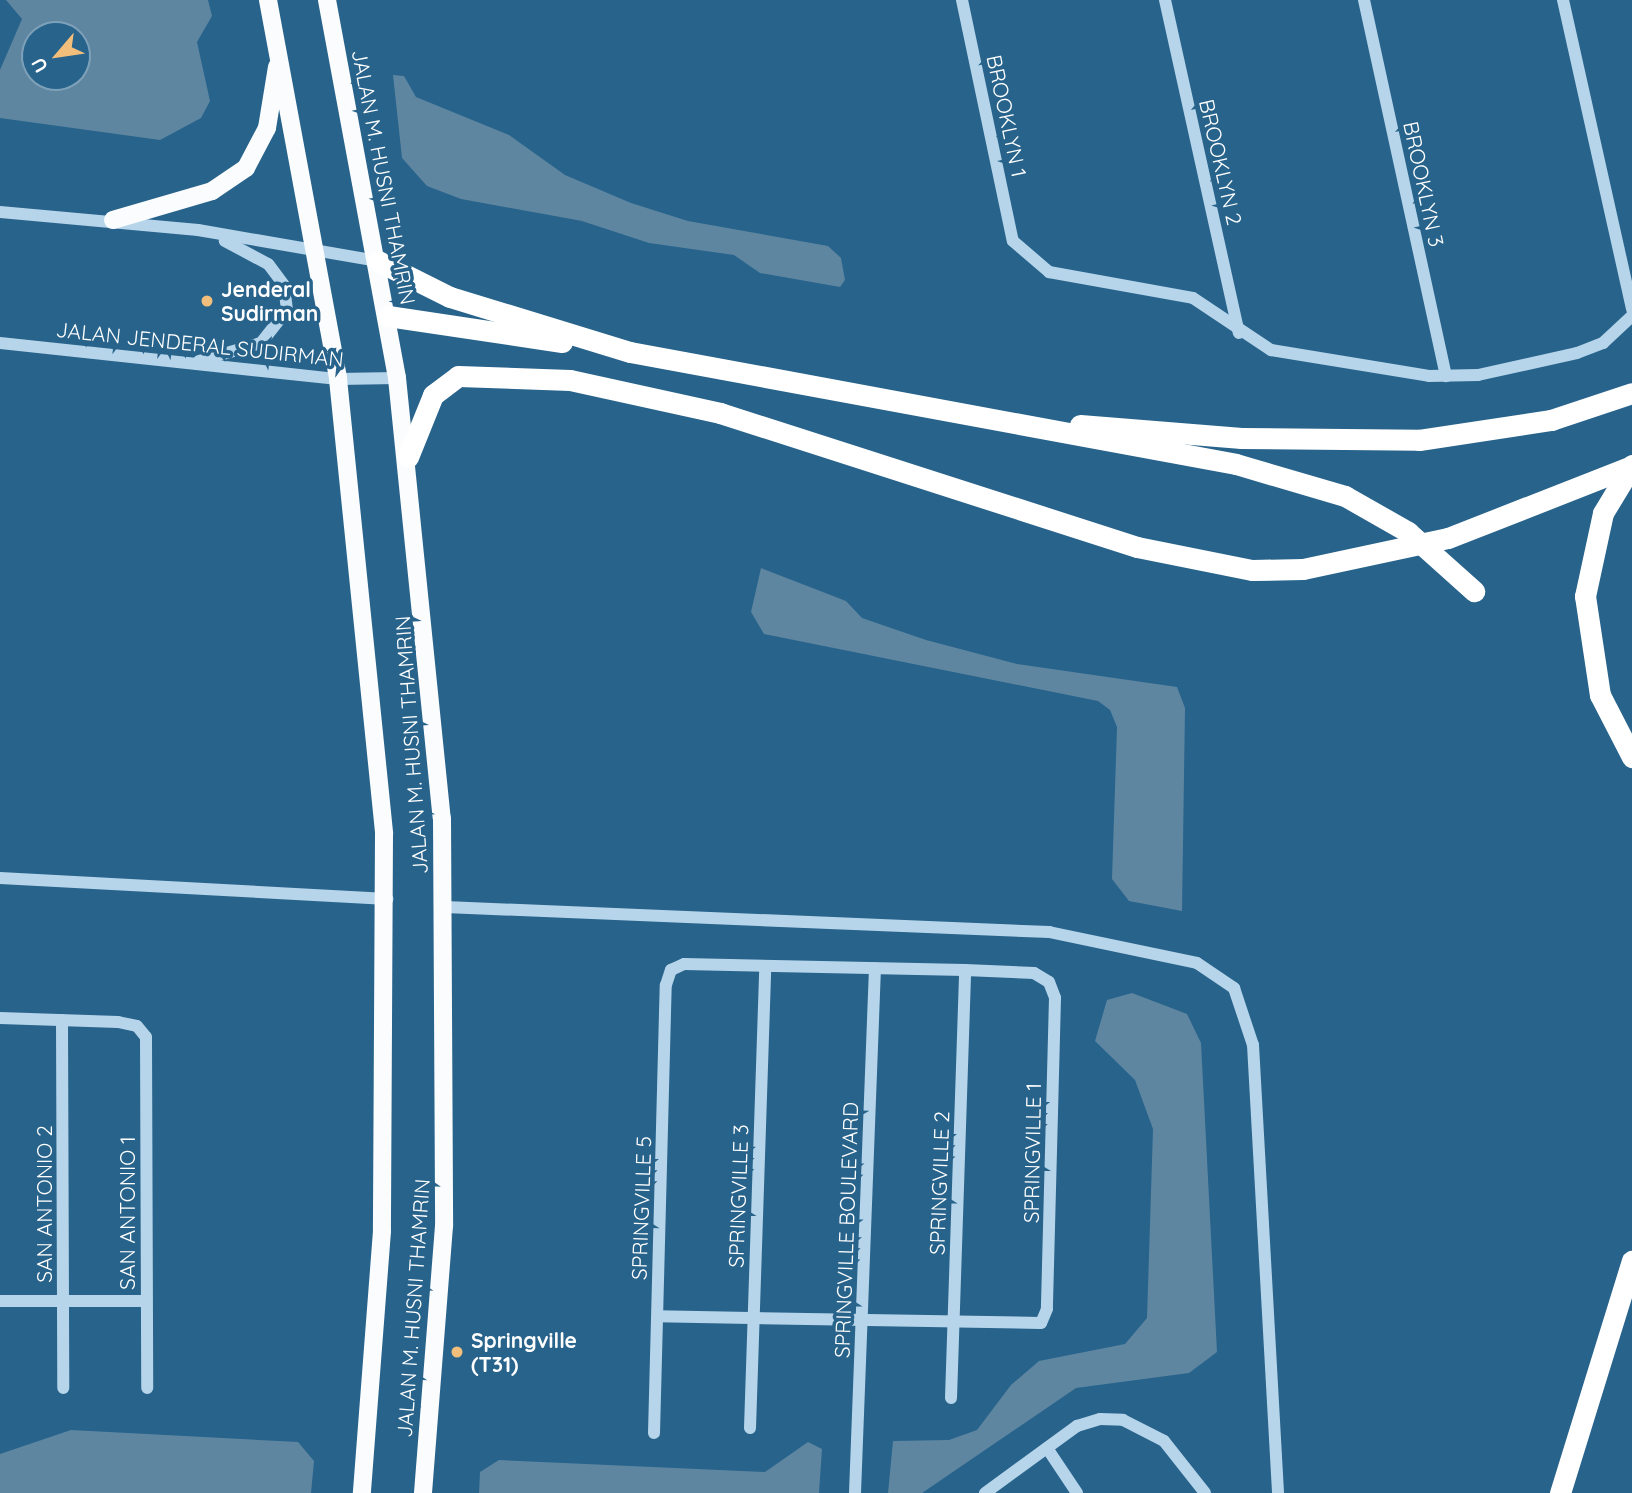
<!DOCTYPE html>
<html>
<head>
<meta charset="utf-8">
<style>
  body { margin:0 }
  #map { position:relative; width:1632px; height:1493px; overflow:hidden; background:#28638b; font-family:Quicksand,sans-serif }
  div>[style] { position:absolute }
  .water>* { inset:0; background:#5e86a1 }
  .minor>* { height:12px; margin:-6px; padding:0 6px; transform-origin:6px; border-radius:6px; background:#b6d5ea }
  .major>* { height:18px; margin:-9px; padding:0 9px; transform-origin:9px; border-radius:9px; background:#fafcfe }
  .highway>* { height:21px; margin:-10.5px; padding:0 10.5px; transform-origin:10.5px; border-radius:10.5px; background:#fff }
  .highway-bridge>* { height:21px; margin:-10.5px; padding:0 10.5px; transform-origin:10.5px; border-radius:10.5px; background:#fff }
  .dots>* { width:19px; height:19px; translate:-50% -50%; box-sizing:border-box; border:4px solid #28638b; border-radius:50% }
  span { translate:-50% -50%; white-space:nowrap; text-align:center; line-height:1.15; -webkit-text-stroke:7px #28638b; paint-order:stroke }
  .street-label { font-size:21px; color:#fff }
  .poi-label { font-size:21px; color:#fff; font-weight:700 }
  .left { translate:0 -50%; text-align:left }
  .north { position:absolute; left:21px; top:21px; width:70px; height:70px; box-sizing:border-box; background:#28638b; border:2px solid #7ea1b9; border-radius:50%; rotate:241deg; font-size:19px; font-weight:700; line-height:28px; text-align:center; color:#fff }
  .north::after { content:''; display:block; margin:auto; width:24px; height:32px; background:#f2be7c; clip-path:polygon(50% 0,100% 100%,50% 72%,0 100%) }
</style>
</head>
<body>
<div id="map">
  <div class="water">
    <i style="clip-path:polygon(evenodd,6px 0,208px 0,212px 16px,197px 42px,210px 101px,201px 118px,160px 140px,0 118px,0 70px,22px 19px,6px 0,35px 35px,77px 35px,77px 77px,35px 77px,35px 35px)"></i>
    <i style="clip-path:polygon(393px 75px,404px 76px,416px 97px,509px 135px,565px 175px,631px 203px,688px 221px,828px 246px,841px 258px,845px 280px,840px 287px,760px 273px,734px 255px,649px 243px,582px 221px,461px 199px,427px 186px,402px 158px)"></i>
    <i style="clip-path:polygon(761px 568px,846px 601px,862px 618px,926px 640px,1017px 664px,1177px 687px,1185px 708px,1182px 911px,1129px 901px,1112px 879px,1117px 727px,1110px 710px,1098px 701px,764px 634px,751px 612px)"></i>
    <i style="clip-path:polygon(1132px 993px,1187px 1014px,1201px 1043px,1217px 1352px,1189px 1373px,1076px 1388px,922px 1493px,888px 1493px,893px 1441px,949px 1440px,977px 1430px,1011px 1385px,1039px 1361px,1125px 1344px,1147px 1318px,1153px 1129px,1135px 1080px,1095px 1041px,1107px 1000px)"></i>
    <i style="clip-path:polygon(71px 1430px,298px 1442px,314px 1461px,311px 1493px,0 1493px,0 1454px)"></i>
    <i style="clip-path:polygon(808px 1442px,822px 1449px,819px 1493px,479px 1493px,480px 1472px,499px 1460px,765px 1472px)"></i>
  </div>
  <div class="minor">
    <i style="left:962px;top:0;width:246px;rotate:78.1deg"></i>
    <i style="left:1013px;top:241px;width:48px;rotate:40.7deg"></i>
    <i style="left:1049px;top:272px;width:146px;rotate:10.2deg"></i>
    <i style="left:1193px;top:298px;width:94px;rotate:33.7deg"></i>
    <i style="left:1271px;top:350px;width:160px;rotate:9.3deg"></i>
    <i style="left:1429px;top:376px;width:49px;rotate:-1.2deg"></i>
    <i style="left:1478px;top:375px;width:101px;rotate:-12.5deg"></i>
    <i style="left:1577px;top:353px;width:28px;rotate:-21deg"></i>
    <i style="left:1603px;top:343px;width:40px;rotate:-43deg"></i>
    <i style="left:1165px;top:0;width:341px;rotate:77.5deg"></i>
    <i style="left:1364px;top:0;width:385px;rotate:77.7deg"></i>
    <i style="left:1563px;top:0;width:317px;rotate:77.4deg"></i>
    <i style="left:0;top:212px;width:199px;rotate:5.2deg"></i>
    <i style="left:198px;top:230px;width:183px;rotate:9.8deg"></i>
    <i style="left:0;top:343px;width:340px;rotate:6.1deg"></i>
    <i style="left:338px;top:379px;width:59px;rotate:-1deg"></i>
    <i style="left:199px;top:361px;width:65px;rotate:-16.2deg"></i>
    <i style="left:261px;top:343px;width:42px;rotate:-51.8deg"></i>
    <i style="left:287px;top:310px;width:25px;rotate:-97deg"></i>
    <i style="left:284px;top:285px;width:26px;rotate:-127deg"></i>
    <i style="left:268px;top:264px;width:49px;rotate:-151.9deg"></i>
    <i style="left:0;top:878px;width:388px;rotate:3.1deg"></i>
    <i style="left:445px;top:907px;width:605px;rotate:2.37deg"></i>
    <i style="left:1049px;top:932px;width:151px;rotate:11.8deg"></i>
    <i style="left:1197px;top:963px;width:45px;rotate:34deg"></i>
    <i style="left:1234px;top:988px;width:60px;rotate:71.6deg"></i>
    <i style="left:1253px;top:1045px;width:449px;rotate:86.8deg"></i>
    <i style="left:0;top:1018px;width:118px;rotate:1.9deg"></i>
    <i style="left:118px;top:1022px;width:19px;rotate:12deg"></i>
    <i style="left:137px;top:1026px;width:14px;rotate:51deg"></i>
    <i style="left:146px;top:1037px;width:351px;rotate:89.8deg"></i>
    <i style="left:62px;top:1020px;width:368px;rotate:89.8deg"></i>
    <i style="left:0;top:1301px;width:146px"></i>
    <i style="left:951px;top:1398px;width:428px;rotate:-88.1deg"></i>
    <i style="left:750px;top:1428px;width:462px;rotate:-88.1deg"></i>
    <i style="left:654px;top:1433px;width:448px;rotate:-88.5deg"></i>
    <i style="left:666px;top:985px;width:16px;rotate:-72deg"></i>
    <i style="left:671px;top:970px;width:14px;rotate:-25deg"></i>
    <i style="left:684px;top:964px;width:281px;rotate:1.2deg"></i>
    <i style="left:965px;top:970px;width:69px;rotate:2.5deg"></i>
    <i style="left:1034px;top:973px;width:17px;rotate:31deg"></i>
    <i style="left:1049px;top:982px;width:17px;rotate:69deg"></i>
    <i style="left:1055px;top:998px;width:311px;rotate:91.5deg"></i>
    <i style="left:1047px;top:1309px;width:15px;rotate:113deg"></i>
    <i style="left:1041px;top:1323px;width:383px;rotate:-179deg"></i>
    <i style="left:1047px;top:1448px;width:54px;rotate:56.3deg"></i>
    <i style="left:855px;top:1493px;width:525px;rotate:-87.82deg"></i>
    <i style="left:985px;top:1493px;width:114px;rotate:-36.1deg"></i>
    <i style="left:1077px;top:1426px;width:24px;rotate:-17deg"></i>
    <i style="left:1100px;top:1419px;width:23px;rotate:2deg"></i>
    <i style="left:1123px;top:1420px;width:46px;rotate:27.1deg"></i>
    <i style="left:1164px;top:1441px;width:66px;rotate:51.7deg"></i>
  </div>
  <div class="major">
    <i style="left:268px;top:0;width:385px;rotate:79.5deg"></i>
    <i style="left:338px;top:379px;width:457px;rotate:84.2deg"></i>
    <i style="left:384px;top:834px;width:397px;rotate:90.3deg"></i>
    <i style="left:382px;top:1231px;width:263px;rotate:94.4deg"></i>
    <i style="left:327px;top:0;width:384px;rotate:79.5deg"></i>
    <i style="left:397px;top:378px;width:442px;rotate:84.2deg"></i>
    <i style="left:442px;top:818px;width:408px;rotate:89.7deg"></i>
    <i style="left:444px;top:1226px;width:268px;rotate:94.5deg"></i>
    <i style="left:113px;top:220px;width:103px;rotate:-16.3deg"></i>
    <i style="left:212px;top:191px;width:41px;rotate:-34.1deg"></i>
    <i style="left:246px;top:168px;width:45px;rotate:-62.3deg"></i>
    <i style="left:267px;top:128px;width:62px;rotate:-80.7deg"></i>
  </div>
  <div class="highway">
    <i style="left:378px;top:261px;width:80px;rotate:26.6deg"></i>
    <i style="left:450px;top:297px;width:188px;rotate:17deg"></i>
    <i style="left:630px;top:352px;width:616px;rotate:10.47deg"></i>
    <i style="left:1236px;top:464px;width:114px;rotate:16.4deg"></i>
    <i style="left:1345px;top:496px;width:73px;rotate:29.7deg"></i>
    <i style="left:1408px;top:532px;width:89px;rotate:41.8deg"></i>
    <i style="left:388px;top:316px;width:176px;rotate:8.5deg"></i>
    <i style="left:1080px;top:425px;width:162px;rotate:4.6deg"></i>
    <i style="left:1241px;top:438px;width:178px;rotate:0.6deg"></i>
    <i style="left:1419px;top:440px;width:134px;rotate:-8.6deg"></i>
    <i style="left:1551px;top:420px;width:85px;rotate:-18.4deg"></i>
    <i style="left:408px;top:457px;width:67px;rotate:-68deg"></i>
    <i style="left:433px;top:395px;width:31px;rotate:-37deg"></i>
    <i style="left:458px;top:376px;width:112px;rotate:2deg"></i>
    <i style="left:570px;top:380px;width:154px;rotate:12.4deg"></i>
    <i style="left:720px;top:413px;width:438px;rotate:17.8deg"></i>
    <i style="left:1137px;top:547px;width:117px;rotate:11.3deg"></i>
    <i style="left:1252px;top:570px;width:51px;rotate:-1.1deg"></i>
    <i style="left:1632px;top:465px;width:56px;rotate:121.1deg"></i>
    <i style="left:1603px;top:513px;width:85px;rotate:102.2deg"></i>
    <i style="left:1585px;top:596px;width:100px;rotate:81.4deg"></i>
    <i style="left:1600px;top:695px;width:70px;rotate:62.7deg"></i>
    <i style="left:1560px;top:1493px;width:243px;rotate:-72.8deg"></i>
  </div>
  <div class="highway-bridge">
    <i style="left:1303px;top:569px;width:148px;rotate:-12.1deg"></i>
    <i style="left:1448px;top:538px;width:198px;rotate:-21.4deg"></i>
  </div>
  <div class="dots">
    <i style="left:207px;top:301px;background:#f2be7c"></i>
    <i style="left:457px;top:1352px;background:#f2be7c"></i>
  </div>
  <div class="street-label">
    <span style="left:1007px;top:116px;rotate:78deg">BROOKLYN 1</span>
    <span style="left:1221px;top:162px;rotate:77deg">BROOKLYN 2</span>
    <span style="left:384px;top:177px;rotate:79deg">JALAN M. HUSNI THAMRIN</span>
    <span style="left:1424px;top:184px;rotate:78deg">BROOKLYN 3</span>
    <span style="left:200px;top:344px;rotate:6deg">JALAN JENDERAL SUDIRMAN</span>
    <span style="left:411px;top:745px;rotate:-94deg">JALAN M. HUSNI THAMRIN</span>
    <span style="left:1032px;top:1153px;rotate:-89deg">SPRINGVILLE 1</span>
    <span style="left:939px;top:1183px;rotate:-88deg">SPRINGVILLE 2</span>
    <span style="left:738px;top:1196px;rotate:-88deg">SPRINGVILLE 3</span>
    <span style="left:44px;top:1204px;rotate:-90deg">SAN ANTONIO 2</span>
    <span style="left:641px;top:1208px;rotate:-88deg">SPRINGVILLE 5</span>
    <span style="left:127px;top:1213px;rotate:-90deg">SAN ANTONIO 1</span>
    <span style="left:846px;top:1230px;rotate:-88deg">SPRINGVILLE BOULEVARD</span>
    <span style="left:413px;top:1308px;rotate:-86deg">JALAN M. HUSNI THAMRIN</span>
  </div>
  <div class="poi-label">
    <span class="left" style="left:221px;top:301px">Jenderal<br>Sudirman</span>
    <span class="left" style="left:471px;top:1352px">Springville<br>(T31)</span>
  </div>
  <div class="north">U</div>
</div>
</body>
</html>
